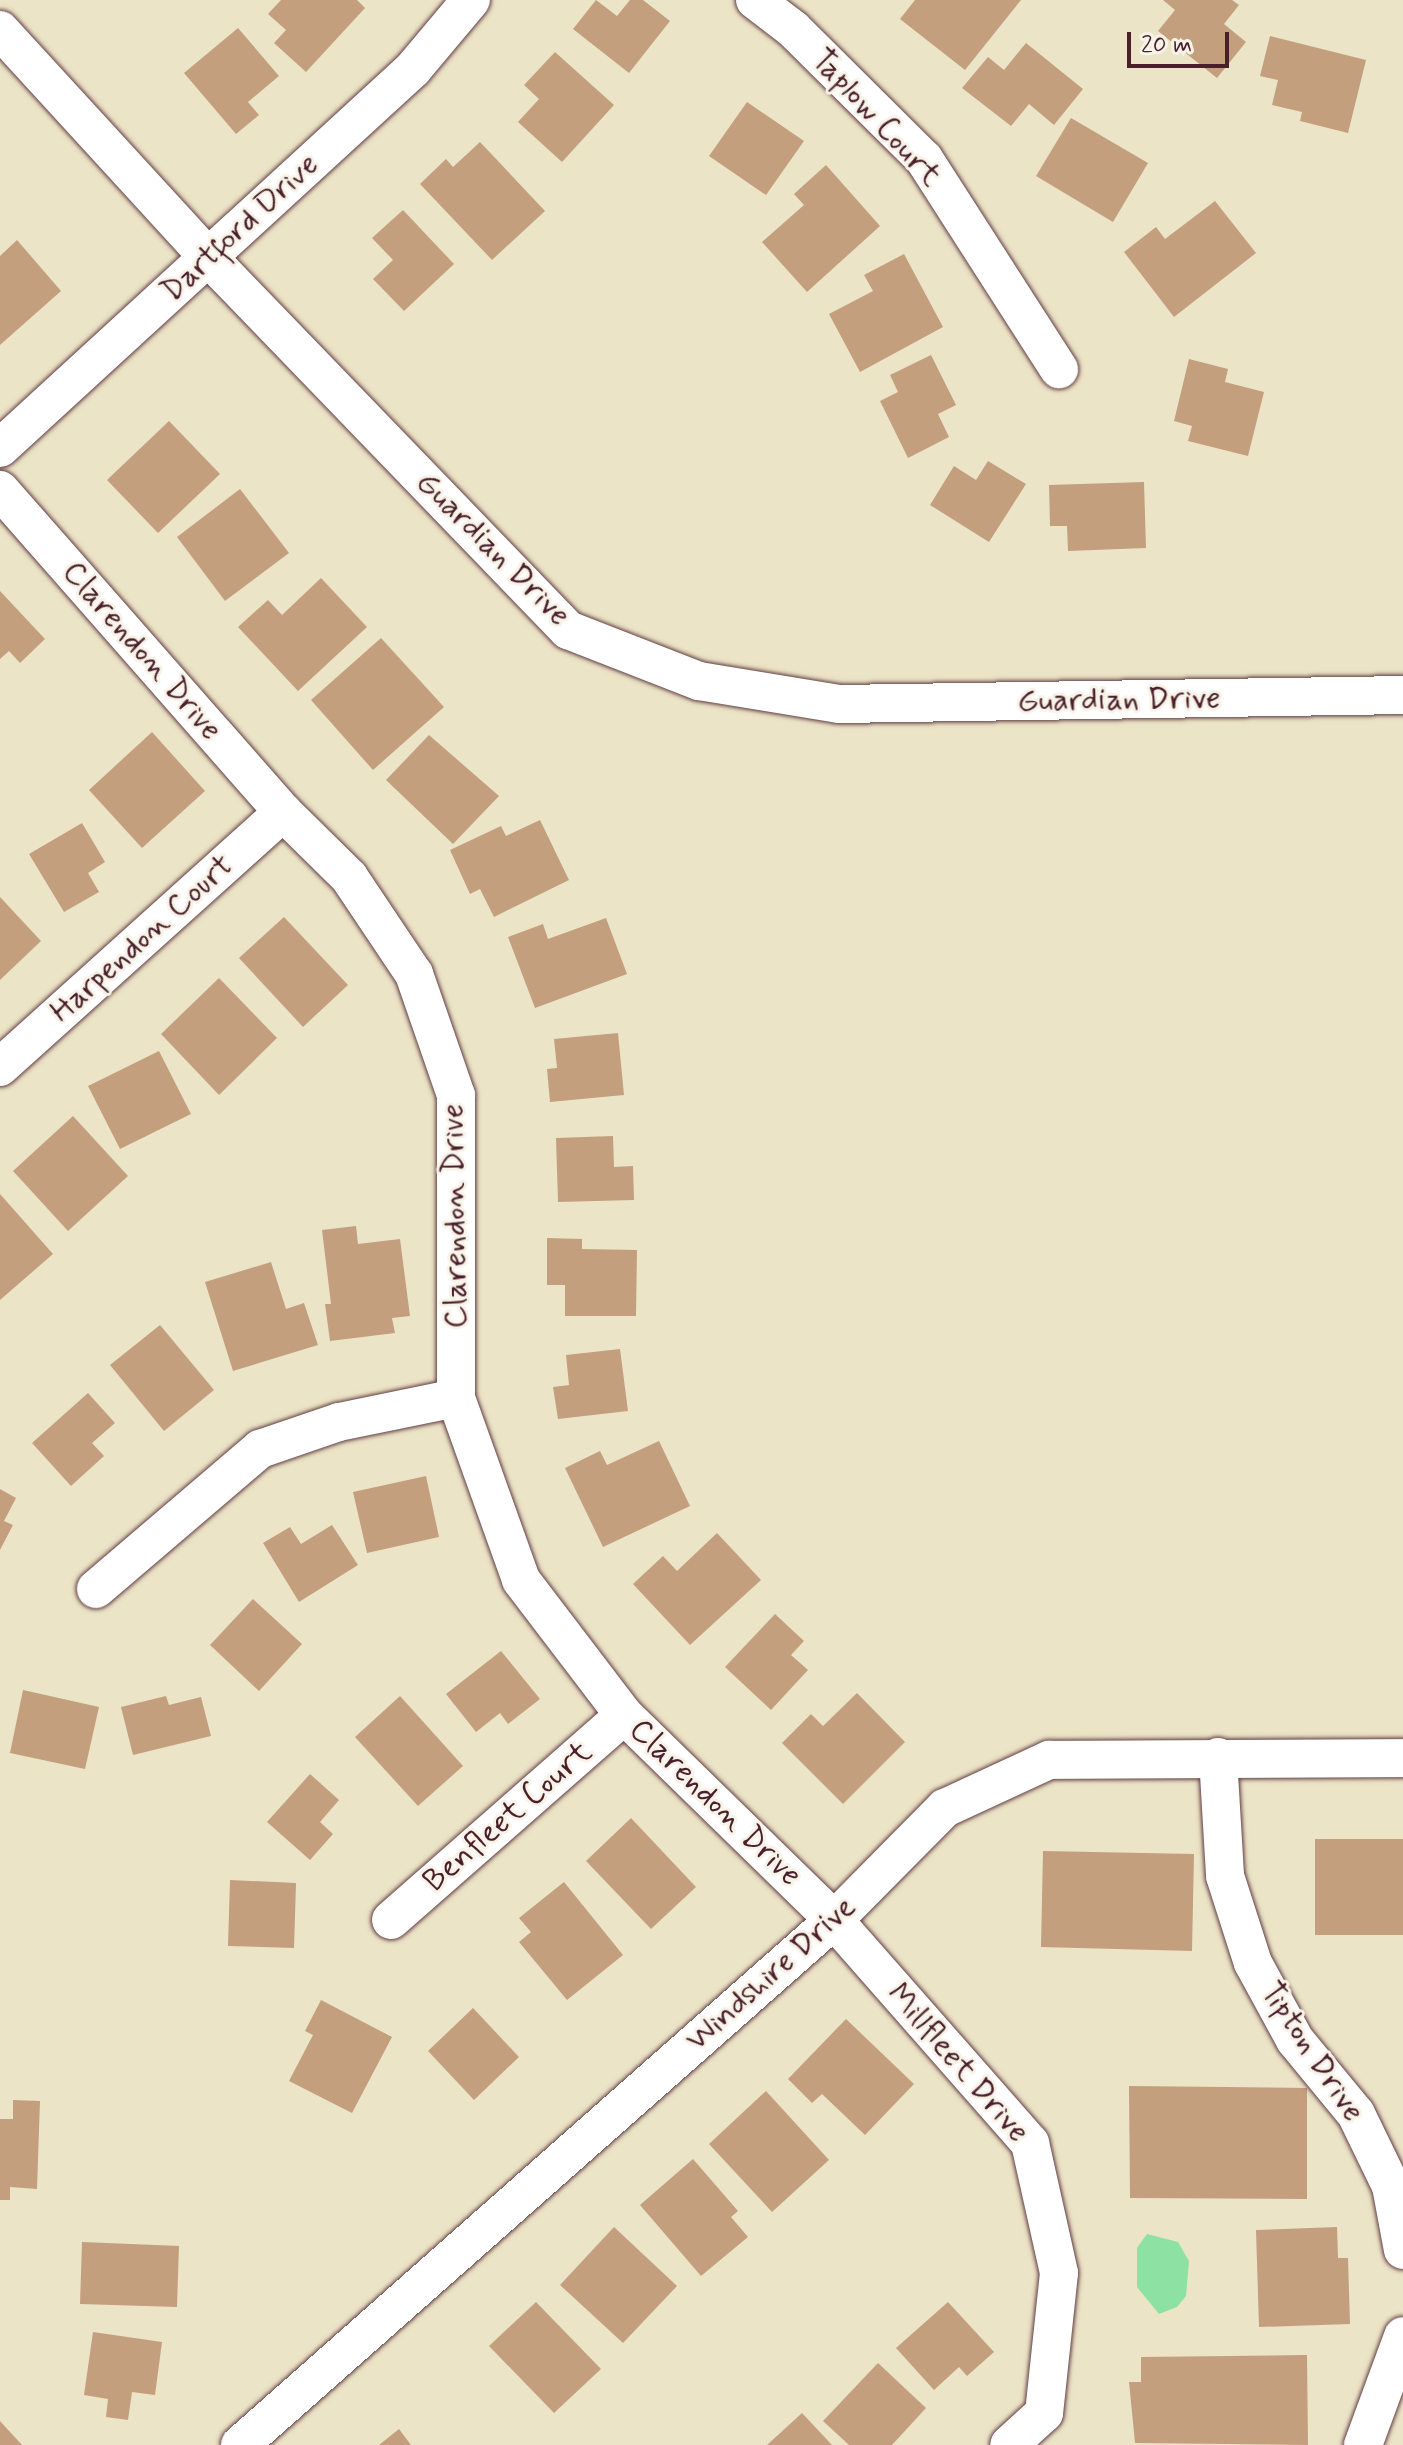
<!DOCTYPE html>
<html>
<head>
<meta charset="utf-8">
<style>
  body { margin:0 }
  #map { position:relative; width:1403px; height:2445px; overflow:hidden; background:#ece4c7; font-family:Mynerve,sans-serif }
  div>[style] { position:absolute }
  .green>* { inset:0; background:#8de1a2 }
  .building>* { inset:0; background:#c39f7e }
  .roads { filter:drop-shadow(0 0 2px #623d42) drop-shadow(0 0 2px #623d42) }
  .minor>* { height:38px; margin:-19px; padding:0 19px; transform-origin:19px; border-radius:19px; background:#fff }
  span { translate:-50% -50%; white-space:nowrap; text-align:center; line-height:1.15; -webkit-text-stroke:6px #f7f3e8; paint-order:stroke }
  .street-label { font-size:32px; color:#4a1f2b }
  .scale { position:absolute; left:1127px; top:32px; width:102px; height:36px; box-sizing:border-box; border:4px solid #4a1f2b; border-top:0; padding-left:10px; font-size:24px; line-height:28px; white-space:nowrap; color:#4a1f2b; -webkit-text-stroke:6px #f7f3e8; paint-order:stroke }
</style>
</head>
<body>
<div id="map">
  <div class="green">
    <i style="clip-path:polygon(1147px 2234px,1178px 2242px,1189px 2261px,1186px 2296px,1177px 2307px,1159px 2314px,1137px 2287px,1137px 2248px)"></i>
  </div>
  <div class="building">
    <i style="clip-path:polygon(281px 0,357px 0,365px 8px,306px 72px,274px 43px,286px 30px,268px 14px)"></i>
    <i style="clip-path:polygon(596px 0,617px 16px,630px 0,643px 0,670px 21px,629px 73px,573px 29px)"></i>
    <i style="clip-path:polygon(915px 0,1021px 0,965px 70px,900px 19px)"></i>
    <i style="clip-path:polygon(1163px 0,1232px 0,1239px 5px,1224px 24px,1246px 42px,1217px 78px,1158px 31px,1175px 10px)"></i>
    <i style="clip-path:polygon(238px 28px,279px 76px,248px 102px,259px 115px,236px 134px,184px 73px)"></i>
    <i style="clip-path:polygon(1270px 36px,1366px 60px,1348px 133px,1300px 121px,1302px 112px,1272px 105px,1278px 80px,1260px 76px)"></i>
    <i style="clip-path:polygon(1026px 43px,1083px 89px,1054px 125px,1029px 104px,1011px 126px,962px 88px,988px 57px,1004px 70px)"></i>
    <i style="clip-path:polygon(555px 52px,614px 105px,562px 162px,518px 122px,539px 99px,524px 85px)"></i>
    <i style="clip-path:polygon(747px 102px,804px 141px,766px 195px,709px 156px)"></i>
    <i style="clip-path:polygon(1071px 118px,1148px 163px,1113px 222px,1036px 176px)"></i>
    <i style="clip-path:polygon(480px 142px,545px 211px,492px 260px,420px 184px,446px 159px,453px 167px)"></i>
    <i style="clip-path:polygon(826px 165px,880px 226px,807px 292px,762px 242px,804px 205px,794px 194px)"></i>
    <i style="clip-path:polygon(1215px 201px,1256px 253px,1174px 317px,1124px 252px,1156px 227px,1165px 239px)"></i>
    <i style="clip-path:polygon(403px 210px,454px 264px,404px 311px,373px 279px,393px 260px,372px 238px)"></i>
    <i style="clip-path:polygon(17px 240px,61px 291px,0 345px,0 256px)"></i>
    <i style="clip-path:polygon(904px 254px,943px 327px,860px 372px,829px 314px,873px 291px,864px 275px)"></i>
    <i style="clip-path:polygon(931px 355px,956px 405px,938px 414px,949px 437px,908px 458px,880px 401px,898px 392px,890px 375px)"></i>
    <i style="clip-path:polygon(1189px 359px,1228px 369px,1225px 382px,1264px 392px,1248px 456px,1188px 441px,1192px 426px,1174px 421px)"></i>
    <i style="clip-path:polygon(169px 421px,220px 474px,158px 533px,107px 480px)"></i>
    <i style="clip-path:polygon(988px 461px,1026px 484px,989px 542px,930px 505px,954px 466px,976px 480px)"></i>
    <i style="clip-path:polygon(1144px 482px,1146px 548px,1068px 551px,1067px 526px,1050px 526px,1049px 485px)"></i>
    <i style="clip-path:polygon(240px 489px,289px 553px,225px 601px,177px 537px)"></i>
    <i style="clip-path:polygon(321px 578px,367px 627px,298px 691px,238px 627px,268px 600px,282px 615px)"></i>
    <i style="clip-path:polygon(0 591px,45px 639px,20px 663px,9px 651px,0 659px)"></i>
    <i style="clip-path:polygon(381px 638px,444px 707px,373px 770px,311px 700px)"></i>
    <i style="clip-path:polygon(152px 732px,205px 791px,142px 848px,89px 790px)"></i>
    <i style="clip-path:polygon(429px 735px,499px 796px,453px 844px,386px 780px)"></i>
    <i style="clip-path:polygon(540px 820px,569px 880px,494px 917px,480px 889px,470px 894px,450px 850px,501px 826px,506px 836px)"></i>
    <i style="clip-path:polygon(82px 823px,105px 862px,88px 873px,99px 892px,64px 912px,29px 854px)"></i>
    <i style="clip-path:polygon(0 897px,41px 941px,0 980px)"></i>
    <i style="clip-path:polygon(284px 917px,348px 985px,303px 1027px,239px 958px)"></i>
    <i style="clip-path:polygon(606px 918px,627px 974px,535px 1008px,508px 937px,543px 924px,548px 939px)"></i>
    <i style="clip-path:polygon(219px 978px,277px 1038px,219px 1095px,161px 1034px)"></i>
    <i style="clip-path:polygon(618px 1033px,624px 1095px,550px 1102px,547px 1069px,557px 1068px,554px 1039px)"></i>
    <i style="clip-path:polygon(159px 1051px,191px 1114px,120px 1149px,88px 1086px)"></i>
    <i style="clip-path:polygon(73px 1116px,128px 1176px,68px 1231px,13px 1171px)"></i>
    <i style="clip-path:polygon(613px 1136px,614px 1167px,633px 1166px,634px 1200px,558px 1202px,556px 1138px)"></i>
    <i style="clip-path:polygon(0 1194px,53px 1254px,0 1300px)"></i>
    <i style="clip-path:polygon(356px 1226px,358px 1244px,400px 1239px,410px 1316px,392px 1318px,395px 1333px,330px 1341px,325px 1304px,331px 1304px,322px 1230px)"></i>
    <i style="clip-path:polygon(547px 1238px,582px 1239px,582px 1249px,637px 1250px,636px 1316px,565px 1316px,565px 1285px,547px 1285px)"></i>
    <i style="clip-path:polygon(271px 1262px,286px 1309px,304px 1303px,318px 1345px,233px 1371px,205px 1282px)"></i>
    <i style="clip-path:polygon(160px 1325px,214px 1390px,164px 1431px,110px 1365px)"></i>
    <i style="clip-path:polygon(620px 1349px,628px 1411px,558px 1419px,553px 1387px,569px 1385px,566px 1355px)"></i>
    <i style="clip-path:polygon(88px 1393px,115px 1423px,92px 1443px,104px 1456px,71px 1486px,32px 1443px)"></i>
    <i style="clip-path:polygon(659px 1441px,690px 1506px,603px 1547px,565px 1468px,600px 1451px,607px 1465px)"></i>
    <i style="clip-path:polygon(426px 1476px,439px 1537px,367px 1553px,353px 1492px)"></i>
    <i style="clip-path:polygon(0 1489px,16px 1498px,4px 1521px,13px 1525px,0 1550px)"></i>
    <i style="clip-path:polygon(332px 1525px,358px 1565px,299px 1602px,263px 1543px,290px 1527px,301px 1544px)"></i>
    <i style="clip-path:polygon(717px 1533px,761px 1580px,690px 1645px,633px 1584px,663px 1556px,677px 1571px)"></i>
    <i style="clip-path:polygon(253px 1599px,302px 1644px,259px 1691px,210px 1645px)"></i>
    <i style="clip-path:polygon(775px 1614px,804px 1641px,791px 1655px,808px 1670px,771px 1710px,725px 1667px)"></i>
    <i style="clip-path:polygon(501px 1651px,540px 1699px,508px 1724px,500px 1713px,476px 1732px,446px 1694px)"></i>
    <i style="clip-path:polygon(23px 1690px,99px 1707px,85px 1769px,10px 1753px)"></i>
    <i style="clip-path:polygon(857px 1693px,905px 1742px,843px 1804px,782px 1743px,811px 1714px,823px 1726px)"></i>
    <i style="clip-path:polygon(166px 1696px,169px 1705px,201px 1697px,211px 1736px,133px 1755px,121px 1707px)"></i>
    <i style="clip-path:polygon(400px 1696px,463px 1766px,418px 1806px,355px 1737px)"></i>
    <i style="clip-path:polygon(310px 1774px,339px 1800px,320px 1822px,333px 1834px,310px 1860px,267px 1822px)"></i>
    <i style="clip-path:polygon(631px 1818px,696px 1887px,651px 1929px,586px 1861px)"></i>
    <i style="clip-path:polygon(1315px 1839px,1403px 1839px,1403px 1935px,1315px 1935px)"></i>
    <i style="clip-path:polygon(1043px 1851px,1194px 1854px,1192px 1951px,1041px 1947px)"></i>
    <i style="clip-path:polygon(230px 1880px,296px 1883px,294px 1948px,228px 1946px)"></i>
    <i style="clip-path:polygon(564px 1882px,623px 1955px,567px 2000px,519px 1942px,531px 1932px,519px 1918px)"></i>
    <i style="clip-path:polygon(321px 2000px,392px 2037px,352px 2113px,289px 2081px,313px 2035px,305px 2031px)"></i>
    <i style="clip-path:polygon(473px 2008px,519px 2057px,474px 2100px,428px 2051px)"></i>
    <i style="clip-path:polygon(846px 2019px,914px 2084px,865px 2135px,822px 2094px,812px 2103px,788px 2079px)"></i>
    <i style="clip-path:polygon(1129px 2086px,1307px 2088px,1307px 2199px,1130px 2198px)"></i>
    <i style="clip-path:polygon(766px 2091px,829px 2160px,772px 2212px,709px 2144px)"></i>
    <i style="clip-path:polygon(13px 2100px,40px 2101px,37px 2189px,10px 2187px,10px 2200px,0 2200px,0 2119px,13px 2119px)"></i>
    <i style="clip-path:polygon(693px 2159px,738px 2211px,731px 2217px,748px 2237px,701px 2276px,640px 2205px)"></i>
    <i style="clip-path:polygon(614px 2227px,677px 2286px,623px 2343px,560px 2285px)"></i>
    <i style="clip-path:polygon(1337px 2227px,1338px 2258px,1348px 2258px,1350px 2324px,1259px 2327px,1256px 2230px)"></i>
    <i style="clip-path:polygon(82px 2242px,179px 2246px,177px 2307px,80px 2304px)"></i>
    <i style="clip-path:polygon(536px 2302px,601px 2369px,554px 2413px,489px 2346px)"></i>
    <i style="clip-path:polygon(948px 2302px,994px 2352px,967px 2376px,959px 2367px,934px 2390px,896px 2348px)"></i>
    <i style="clip-path:polygon(93px 2332px,162px 2342px,155px 2395px,132px 2392px,128px 2420px,106px 2417px,108px 2399px,84px 2395px)"></i>
    <i style="clip-path:polygon(1307px 2355px,1308px 2445px,1135px 2443px,1129px 2382px,1141px 2382px,1141px 2357px)"></i>
    <i style="clip-path:polygon(878px 2363px,926px 2408px,892px 2445px,849px 2445px,823px 2421px)"></i>
    <i style="clip-path:polygon(802px 2413px,832px 2445px,767px 2445px)"></i>
    <i style="clip-path:polygon(0 2421px,22px 2445px,0 2445px)"></i>
    <i style="clip-path:polygon(399px 2429px,411px 2445px,379px 2445px)"></i>
  </div>
  <div class="roads">
    <div class="minor">
      <i style="left:755px;top:0;width:48px;rotate:37.3deg"></i>
      <i style="left:793px;top:29px;width:185px;rotate:44.8deg"></i>
      <i style="left:924px;top:159px;width:250px;rotate:57.3deg"></i>
      <i style="left:0;top:30px;width:309px;rotate:47.5deg"></i>
      <i style="left:209px;top:258px;width:517px;rotate:46.02deg"></i>
      <i style="left:568px;top:630px;width:141px;rotate:21.3deg"></i>
      <i style="left:699px;top:681px;width:142px;rotate:9.3deg"></i>
      <i style="left:839px;top:704px;width:564px;rotate:-0.91deg"></i>
      <i style="left:0;top:448px;width:561px;rotate:-42.54deg"></i>
      <i style="left:413px;top:69px;width:90px;rotate:-50deg"></i>
      <i style="left:0;top:490px;width:429px;rotate:48.7deg"></i>
      <i style="left:283px;top:812px;width:93px;rotate:44.6deg"></i>
      <i style="left:349px;top:877px;width:117px;rotate:56.2deg"></i>
      <i style="left:414px;top:974px;width:128px;rotate:70.9deg"></i>
      <i style="left:456px;top:1095px;width:303px;rotate:90deg"></i>
      <i style="left:456px;top:1398px;width:193px;rotate:70.3deg"></i>
      <i style="left:521px;top:1580px;width:170px;rotate:52.7deg"></i>
      <i style="left:624px;top:1715px;width:293px;rotate:44.3deg"></i>
      <i style="left:834px;top:1920px;width:297px;rotate:48.7deg"></i>
      <i style="left:1030px;top:2143px;width:133px;rotate:77.4deg"></i>
      <i style="left:1059px;top:2273px;width:141px;rotate:96.1deg"></i>
      <i style="left:1044px;top:2413px;width:47px;rotate:137.6deg"></i>
      <i style="left:0;top:1067px;width:381px;rotate:-42deg"></i>
      <i style="left:96px;top:1589px;width:216px;rotate:-40.5deg"></i>
      <i style="left:260px;top:1449px;width:83px;rotate:-18.9deg"></i>
      <i style="left:339px;top:1422px;width:119px;rotate:-11.6deg"></i>
      <i style="left:1218px;top:1757px;width:119px;rotate:86.6deg"></i>
      <i style="left:1225px;top:1876px;width:91px;rotate:72.2deg"></i>
      <i style="left:1253px;top:1963px;width:88px;rotate:61.4deg"></i>
      <i style="left:1295px;top:2040px;width:96px;rotate:50.5deg"></i>
      <i style="left:1356px;top:2114px;width:80px;rotate:64.1deg"></i>
      <i style="left:1391px;top:2186px;width:65px;rotate:79.4deg"></i>
      <i style="left:391px;top:1920px;width:310px;rotate:-41.3deg"></i>
      <i style="left:240px;top:2445px;width:793px;rotate:-41.47deg"></i>
      <i style="left:834px;top:1920px;width:158px;rotate:-45.3deg"></i>
      <i style="left:945px;top:1808px;width:115px;rotate:-24.8deg"></i>
      <i style="left:1049px;top:1760px;width:354px;rotate:-0.3deg"></i>
      <i style="left:1363px;top:2445px;width:116px;rotate:-69.8deg"></i>
    </div>
  </div>
  <div class="street-label">
    <span style="left:876px;top:118px;rotate:47deg">Taplow Court</span>
    <span style="left:240px;top:228px;rotate:-43deg">Dartford Drive</span>
    <span style="left:493px;top:549px;rotate:45deg">Guardian Drive</span>
    <span style="left:142px;top:651px;rotate:49deg">Clarendon Drive</span>
    <span style="left:1119px;top:700px;rotate:-1deg">Guardian Drive</span>
    <span style="left:142px;top:939px;rotate:-42deg">Harpendon Court</span>
    <span style="left:455px;top:1216px;rotate:-91deg">Clarendon Drive</span>
    <span style="left:715px;top:1803px;rotate:44deg">Clarendon Drive</span>
    <span style="left:508px;top:1817px;rotate:-41deg">Benfleet Court</span>
    <span style="left:771px;top:1974px;rotate:-42deg">Windshire Drive</span>
    <span style="left:1312px;top:2052px;rotate:56deg">Tipton Drive</span>
    <span style="left:958px;top:2063px;rotate:49deg">Millfleet Drive</span>
  </div>
  <div class="scale">20 m</div>
</div>
</body>
</html>
